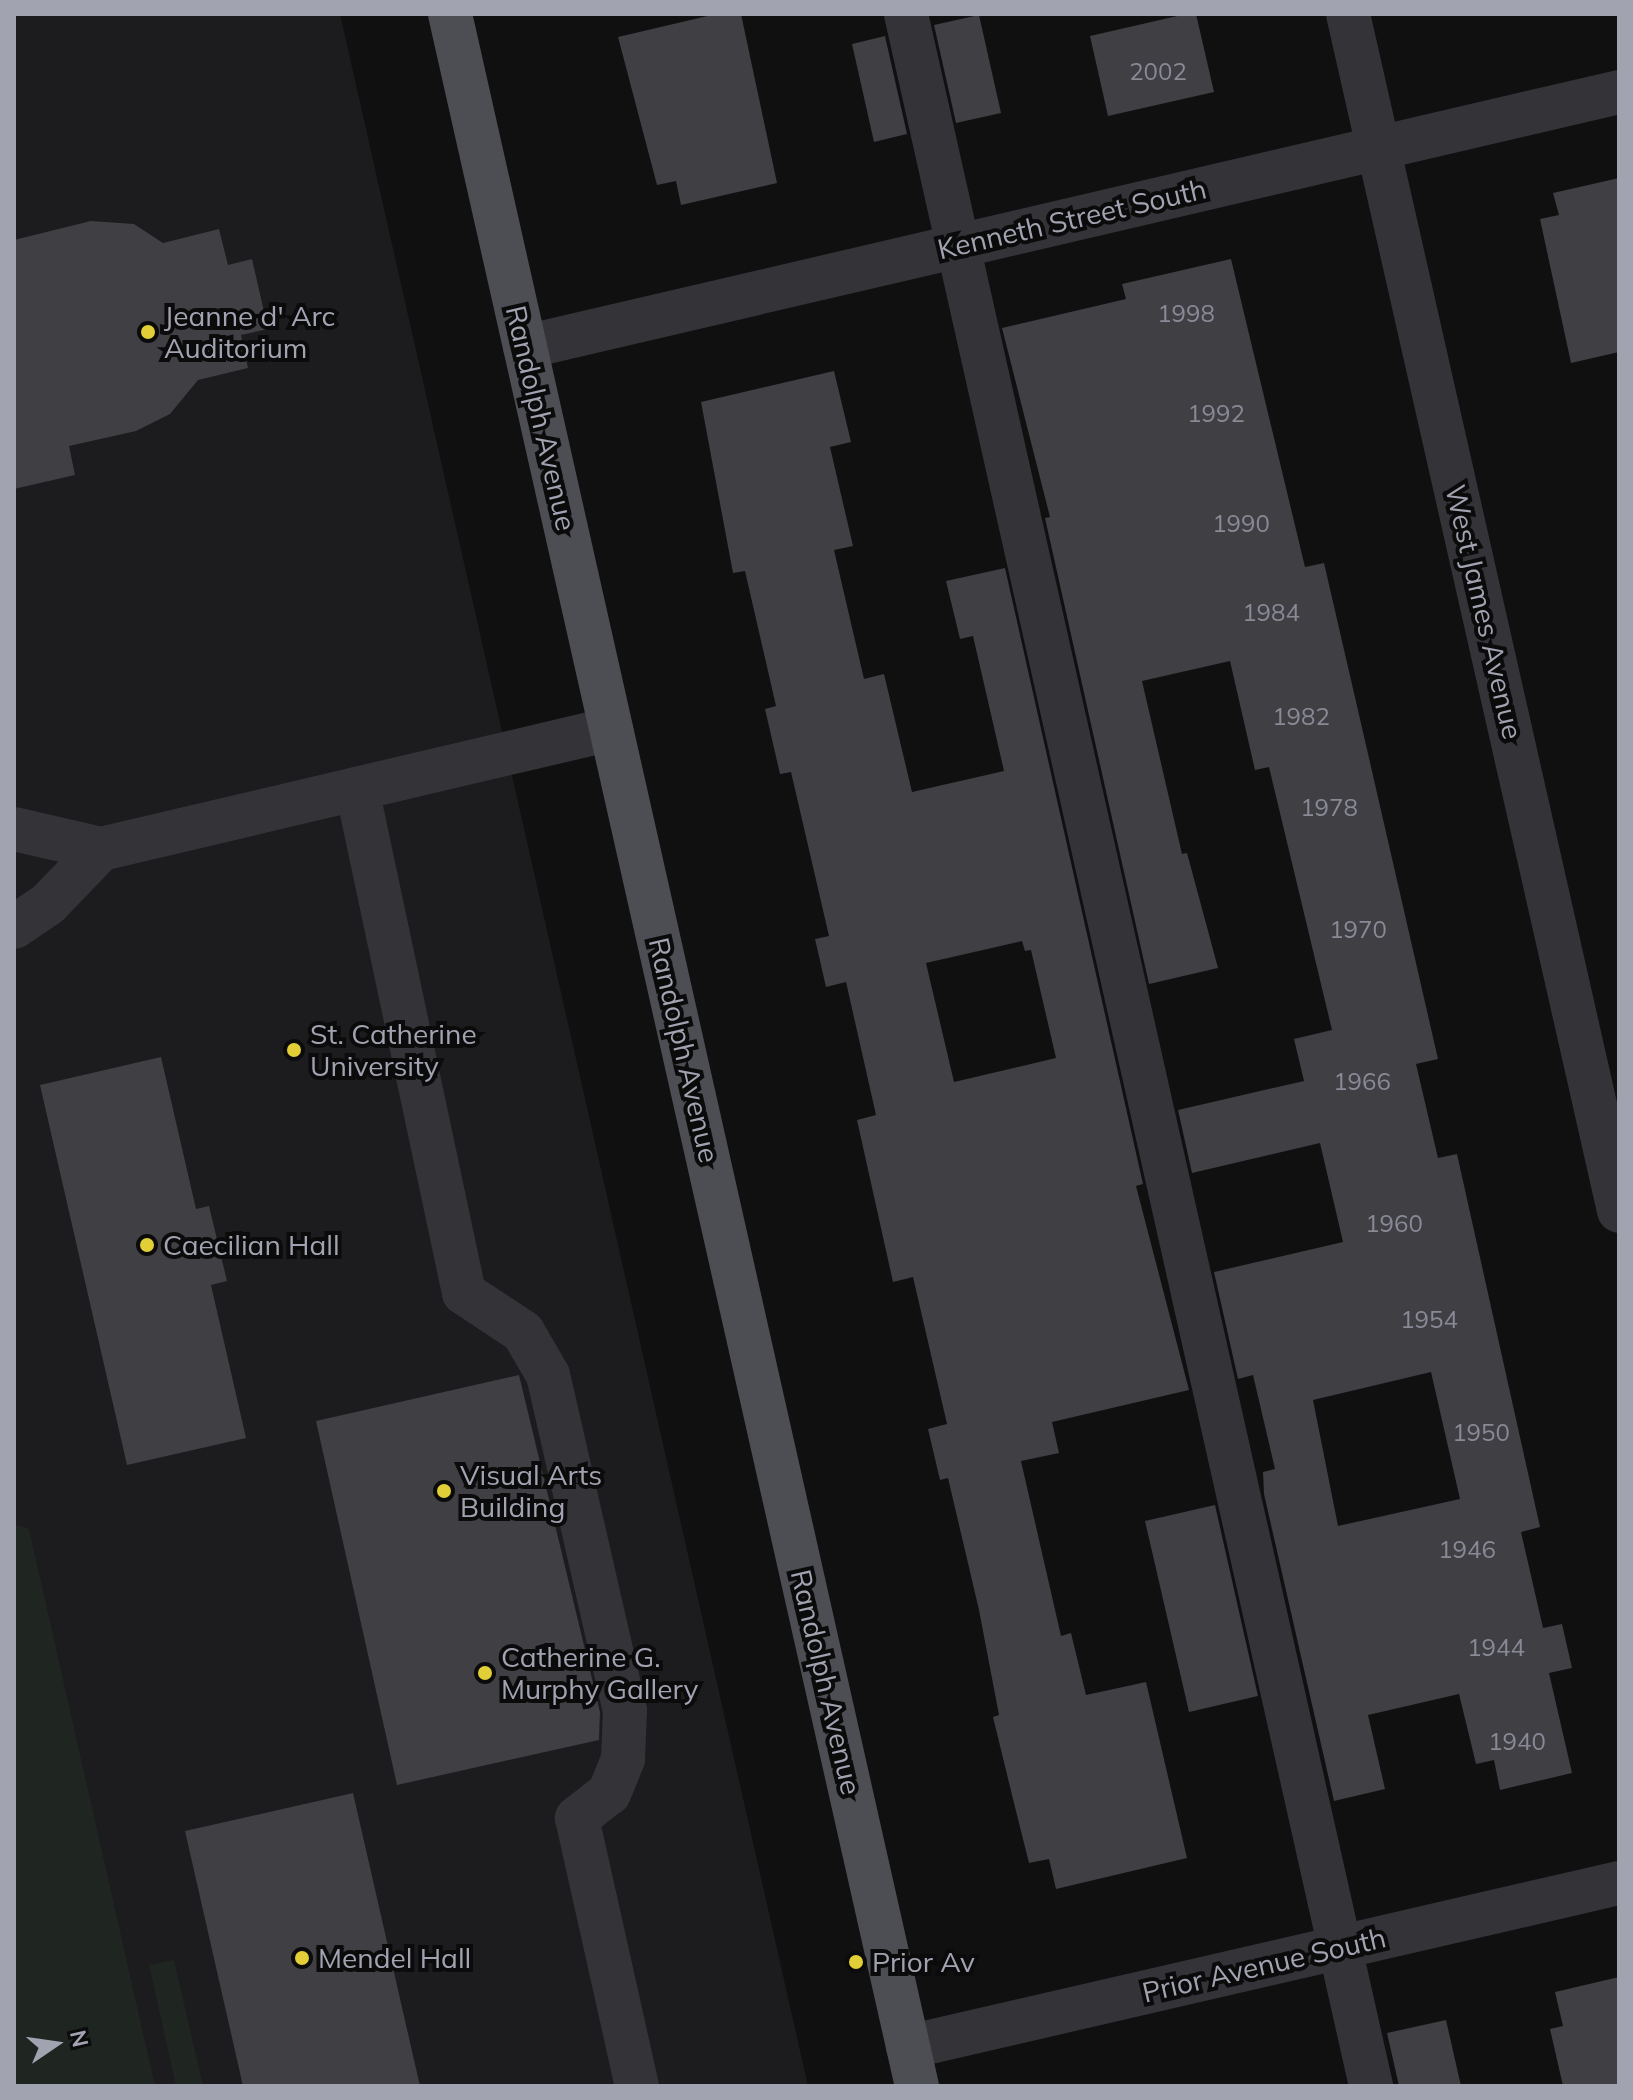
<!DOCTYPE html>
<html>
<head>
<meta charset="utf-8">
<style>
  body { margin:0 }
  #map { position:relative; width:1633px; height:2100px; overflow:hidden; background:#101011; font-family:Mulish,sans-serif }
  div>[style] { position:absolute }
  .built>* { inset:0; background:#1c1c1e }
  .green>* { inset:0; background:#1f2521 }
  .building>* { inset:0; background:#3f3f44 }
  .minor>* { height:44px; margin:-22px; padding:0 22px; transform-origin:22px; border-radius:22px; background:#333338 }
  .major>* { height:44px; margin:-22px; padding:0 22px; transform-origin:22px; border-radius:22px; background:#4d4d54 }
  .dots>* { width:22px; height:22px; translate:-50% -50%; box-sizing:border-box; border:4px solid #0b0b0c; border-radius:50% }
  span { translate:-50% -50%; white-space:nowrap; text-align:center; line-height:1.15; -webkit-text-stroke:8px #0b0b0c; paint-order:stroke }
  .number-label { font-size:24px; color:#898a96 }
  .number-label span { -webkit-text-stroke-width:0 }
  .street-label { font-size:28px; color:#a2a3b1 }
  .poi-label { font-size:28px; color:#a2a3b1 }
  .left { translate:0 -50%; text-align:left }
  .frame { position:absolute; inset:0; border:16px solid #a2a3b1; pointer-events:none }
  .north { position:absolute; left:16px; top:2004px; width:80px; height:80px; -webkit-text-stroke:6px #0b0b0c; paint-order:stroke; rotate:77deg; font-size:22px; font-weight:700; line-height:32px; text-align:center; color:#a2a3b1 }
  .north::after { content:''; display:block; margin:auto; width:28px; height:36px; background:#a2a3b1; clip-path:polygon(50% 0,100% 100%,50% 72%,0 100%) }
</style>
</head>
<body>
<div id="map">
  <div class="built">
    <i style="clip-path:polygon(14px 14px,340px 14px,808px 2086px,14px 2086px)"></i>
  </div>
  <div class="green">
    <i style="clip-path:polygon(14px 1524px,29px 1529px,155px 2086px,14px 2086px)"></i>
    <i style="clip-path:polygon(174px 1960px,203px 2086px,176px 2086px,149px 1965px)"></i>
  </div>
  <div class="building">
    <i style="clip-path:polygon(716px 14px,741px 14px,777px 183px,681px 205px,676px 181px,657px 185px,618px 37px)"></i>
    <i style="clip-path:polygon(1186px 14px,1196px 14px,1214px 92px,1108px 116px,1090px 36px)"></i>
    <i style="clip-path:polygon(979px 15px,1001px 113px,956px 123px,934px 25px)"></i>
    <i style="clip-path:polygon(885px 36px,907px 134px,874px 142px,852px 44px)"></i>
    <i style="clip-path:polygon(1619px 178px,1619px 352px,1571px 363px,1540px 219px,1559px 215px,1553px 193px)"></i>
    <i style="clip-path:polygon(91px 221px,134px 224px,163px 243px,219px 229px,228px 265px,252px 259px,268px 329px,241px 335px,248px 368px,198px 380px,170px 414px,136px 431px,69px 446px,75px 475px,14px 489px,14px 240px)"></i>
    <i style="clip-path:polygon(evenodd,1231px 259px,1305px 567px,1324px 563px,1366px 745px,1438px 1059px,1416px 1064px,1438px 1158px,1457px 1154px,1540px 1527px,1521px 1532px,1543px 1628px,1562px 1624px,1572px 1668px,1549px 1673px,1572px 1773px,1500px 1790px,1494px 1760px,1476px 1764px,1459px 1694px,1368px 1715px,1385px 1789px,1334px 1801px,1264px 1494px,1263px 1472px,1275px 1469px,1253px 1375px,1238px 1379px,1214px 1272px,1343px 1242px,1320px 1143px,1192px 1173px,1178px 1110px,1304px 1081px,1294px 1039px,1332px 1030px,1269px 767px,1255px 770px,1230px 661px,1142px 681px,1182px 854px,1187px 853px,1218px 968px,1149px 984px,1045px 518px,1050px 517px,1002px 328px,1126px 299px,1122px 284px,1231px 259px,1431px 1372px,1460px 1499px,1338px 1526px,1313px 1400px,1431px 1372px)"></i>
    <i style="clip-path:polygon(evenodd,834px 371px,851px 442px,830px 447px,853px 546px,834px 550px,864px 679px,884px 674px,912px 792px,1004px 771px,973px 636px,960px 639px,946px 581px,1005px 568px,1143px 1184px,1136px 1186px,1189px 1390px,1052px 1422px,1059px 1453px,1021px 1461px,1061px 1636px,1071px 1633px,1086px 1695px,1146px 1682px,1187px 1858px,1056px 1889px,1049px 1859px,1029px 1863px,1012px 1795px,993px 1717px,999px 1715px,979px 1610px,948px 1478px,940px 1480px,928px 1429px,947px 1424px,913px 1277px,893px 1282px,857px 1120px,876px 1115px,846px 982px,826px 987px,815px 939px,829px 936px,791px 772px,780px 774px,765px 709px,776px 706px,745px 571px,733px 573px,701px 402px,834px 371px,1022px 941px,1025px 951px,1031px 950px,1056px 1058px,954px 1082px,926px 963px,1022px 941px)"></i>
    <i style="clip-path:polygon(161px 1057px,196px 1209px,209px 1206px,227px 1281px,211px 1285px,246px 1438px,127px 1465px,40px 1085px)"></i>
    <i style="clip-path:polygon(519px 1375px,600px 1712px,599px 1740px,397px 1785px,316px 1421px)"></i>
    <i style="clip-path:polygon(1215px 1505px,1258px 1696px,1189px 1712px,1145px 1521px)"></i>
    <i style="clip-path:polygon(353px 1793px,420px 2086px,243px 2086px,185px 1831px)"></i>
    <i style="clip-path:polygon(1619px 1977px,1619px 2086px,1563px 2086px,1550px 2029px,1563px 2026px,1555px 1992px)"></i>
    <i style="clip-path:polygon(1446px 2020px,1461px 2086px,1399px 2086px,1387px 2033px)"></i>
  </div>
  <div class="minor">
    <i style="left:906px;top:14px;width:2124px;rotate:77.35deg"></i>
    <i style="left:1348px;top:14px;width:1227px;rotate:77.24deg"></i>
    <i style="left:525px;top:347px;width:1123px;rotate:-13.12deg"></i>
    <i style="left:357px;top:789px;width:515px;rotate:78.01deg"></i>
    <i style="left:464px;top:1293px;width:71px;rotate:33.5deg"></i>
    <i style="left:523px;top:1332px;width:50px;rotate:59.8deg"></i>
    <i style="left:548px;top:1375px;width:344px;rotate:77.1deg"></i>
    <i style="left:625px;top:1710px;width:49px;rotate:92.3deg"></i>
    <i style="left:623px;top:1759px;width:37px;rotate:112deg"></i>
    <i style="left:609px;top:1793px;width:41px;rotate:142deg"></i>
    <i style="left:577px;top:1818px;width:275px;rotate:77.4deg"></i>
    <i style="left:14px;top:829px;width:89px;rotate:12.9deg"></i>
    <i style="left:101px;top:849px;width:524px;rotate:-13.24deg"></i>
    <i style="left:14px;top:927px;width:41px;rotate:-34.1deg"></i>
    <i style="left:48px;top:904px;width:76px;rotate:-46.1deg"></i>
    <i style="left:908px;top:2047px;width:730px;rotate:-12.99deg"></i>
  </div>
  <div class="major">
    <i style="left:450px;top:14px;width:2124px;rotate:77.3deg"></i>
  </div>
  <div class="dots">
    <i style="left:148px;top:332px;background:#e2ce37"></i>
    <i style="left:294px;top:1050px;background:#e2ce37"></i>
    <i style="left:147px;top:1245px;background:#e2ce37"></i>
    <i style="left:444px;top:1491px;background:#e2ce37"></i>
    <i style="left:485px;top:1673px;background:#e2ce37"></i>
    <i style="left:302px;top:1958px;background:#e2ce37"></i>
    <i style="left:856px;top:1962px;background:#e2ce37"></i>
  </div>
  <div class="number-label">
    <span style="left:1158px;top:72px">2002</span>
    <span style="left:1186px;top:314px">1998</span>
    <span style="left:1216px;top:414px">1992</span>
    <span style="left:1241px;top:524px">1990</span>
    <span style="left:1271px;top:613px">1984</span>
    <span style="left:1301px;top:717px">1982</span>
    <span style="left:1329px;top:808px">1978</span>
    <span style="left:1358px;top:930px">1970</span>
    <span style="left:1362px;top:1082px">1966</span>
    <span style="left:1394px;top:1224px">1960</span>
    <span style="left:1429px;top:1320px">1954</span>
    <span style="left:1481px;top:1433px">1950</span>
    <span style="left:1467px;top:1550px">1946</span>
    <span style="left:1496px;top:1648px">1944</span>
    <span style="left:1517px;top:1742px">1940</span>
  </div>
  <div class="street-label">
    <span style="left:1072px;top:219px;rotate:-13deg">Kenneth Street South</span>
    <span style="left:541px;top:418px;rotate:77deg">Randolph Avenue</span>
    <span style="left:1484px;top:612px;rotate:77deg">West James Avenue</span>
    <span style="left:684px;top:1050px;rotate:77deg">Randolph Avenue</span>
    <span style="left:826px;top:1682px;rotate:77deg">Randolph Avenue</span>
    <span style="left:1264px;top:1965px;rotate:-13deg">Prior Avenue South</span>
  </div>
  <div class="poi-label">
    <span class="left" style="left:164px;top:332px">Jeanne d' Arc<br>Auditorium</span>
    <span class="left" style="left:310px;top:1050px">St. Catherine<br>University</span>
    <span class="left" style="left:163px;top:1245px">Caecilian Hall</span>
    <span class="left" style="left:460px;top:1491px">Visual Arts<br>Building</span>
    <span class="left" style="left:501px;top:1673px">Catherine G.<br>Murphy Gallery</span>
    <span class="left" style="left:318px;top:1958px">Mendel Hall</span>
    <span class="left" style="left:872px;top:1962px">Prior Av</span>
  </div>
  <div class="frame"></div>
  <div class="north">N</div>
</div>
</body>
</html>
